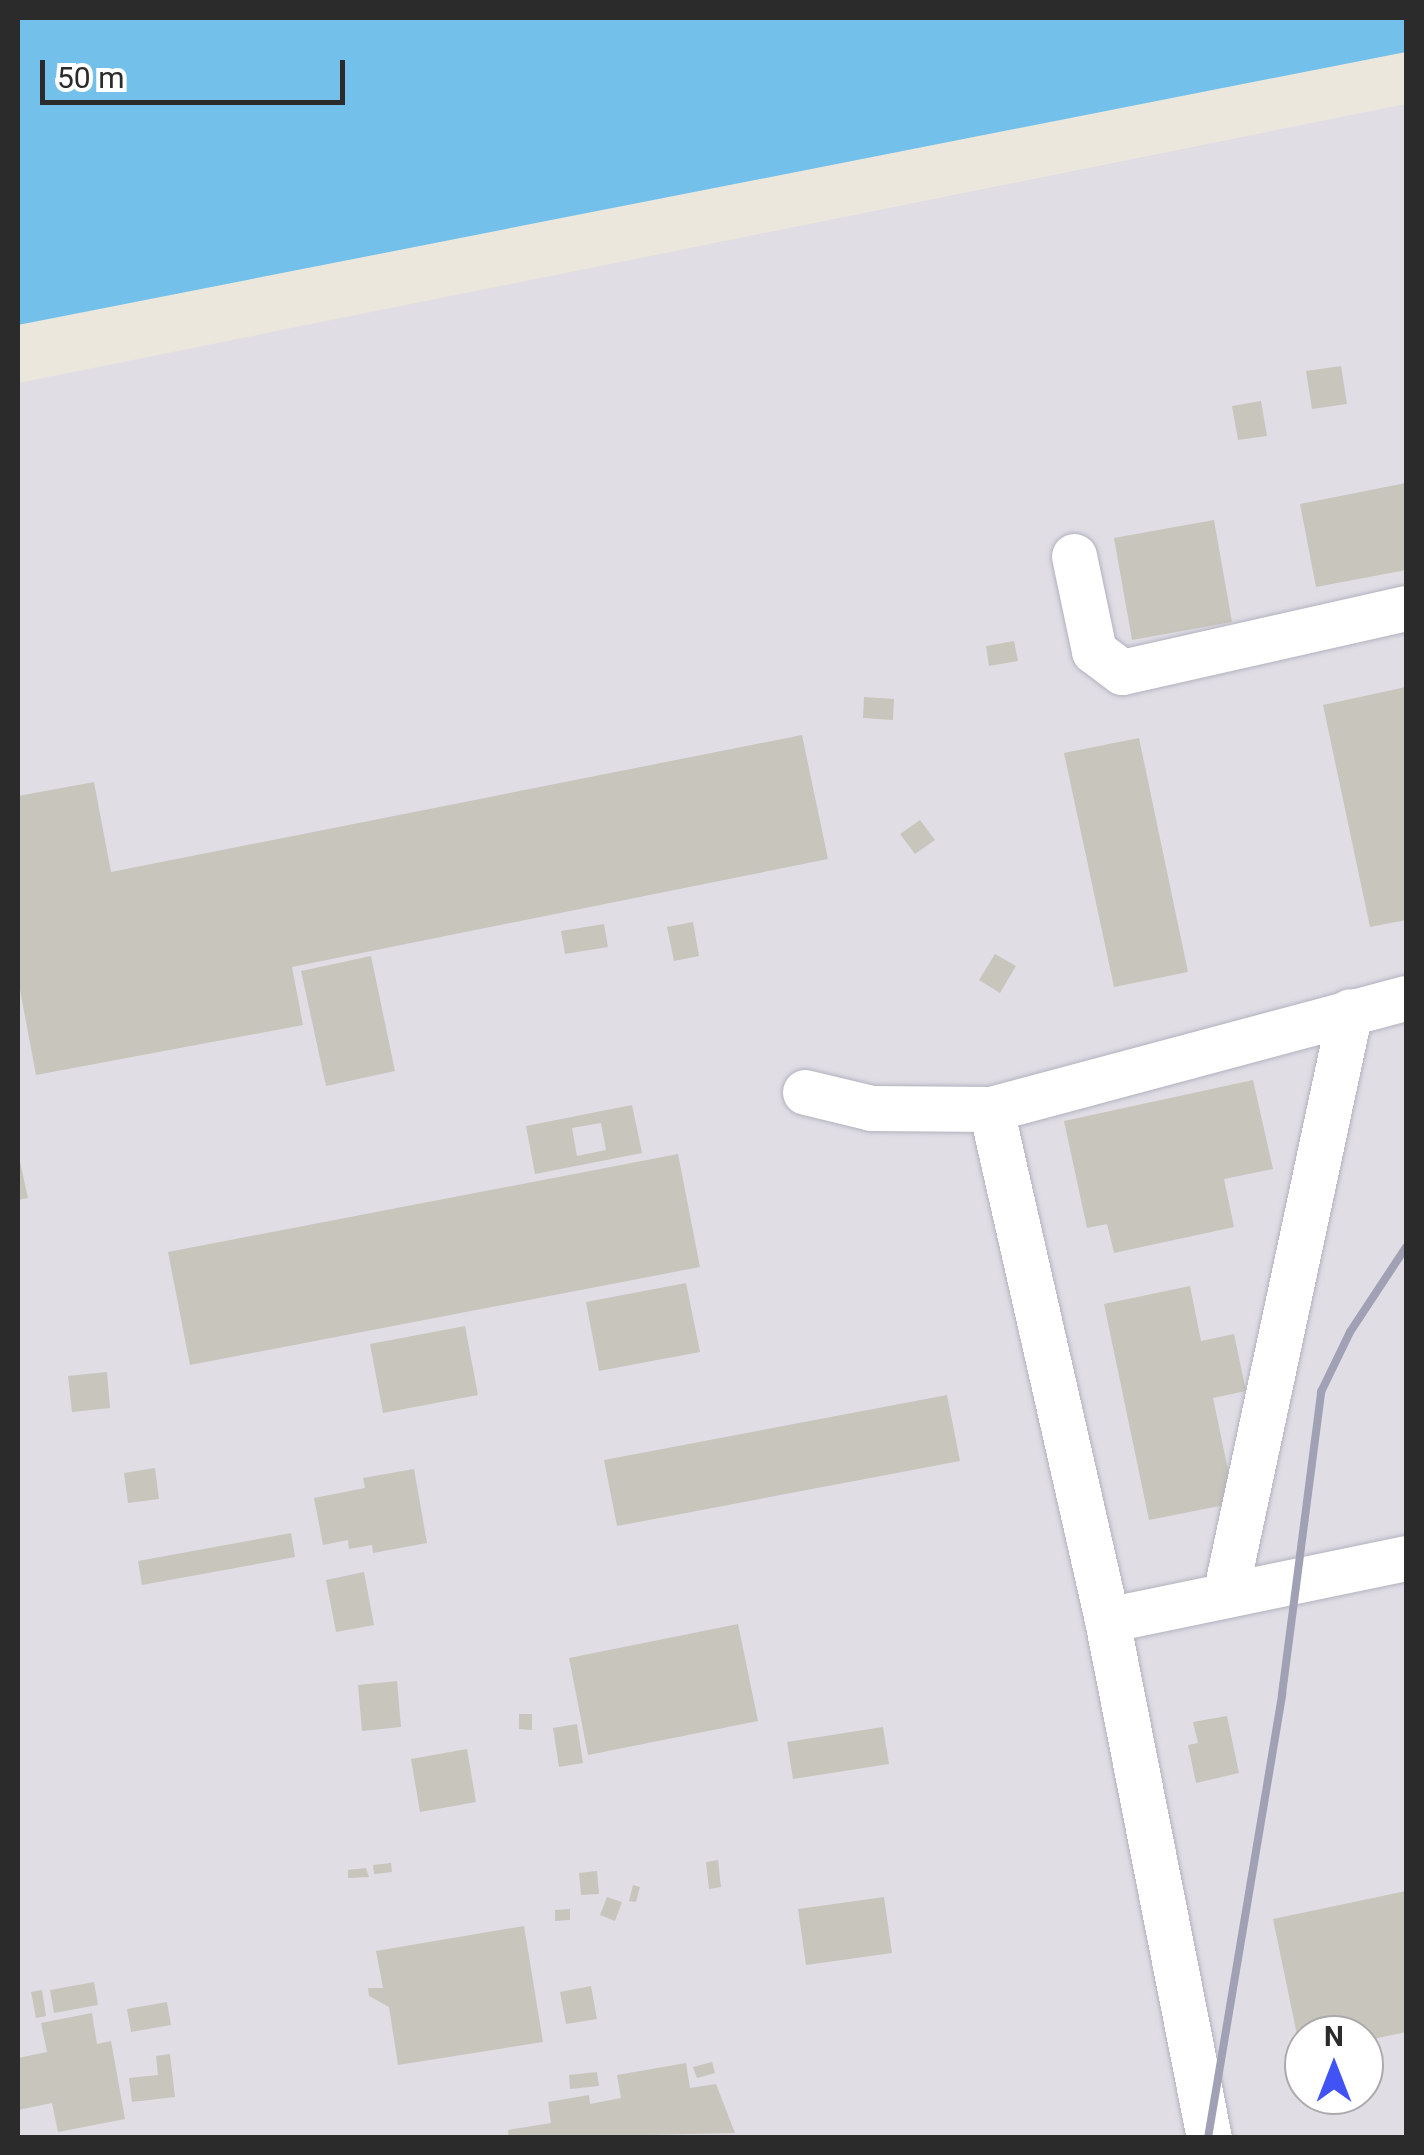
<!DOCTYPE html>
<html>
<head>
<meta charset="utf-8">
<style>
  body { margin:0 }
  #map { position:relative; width:1424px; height:2155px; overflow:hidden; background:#ece7dd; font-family:Roboto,sans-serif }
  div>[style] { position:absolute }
  .industrial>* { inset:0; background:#e0dde5 }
  .water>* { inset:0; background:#73c1eb }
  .building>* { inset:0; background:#c8c5bc }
  .roads { filter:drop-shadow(0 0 2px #b1b2be) drop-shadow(0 0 2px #b1b2be) }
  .minor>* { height:45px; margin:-22.5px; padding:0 22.5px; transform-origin:22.5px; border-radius:22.5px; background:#fff }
  .rail>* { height:8px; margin:-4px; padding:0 4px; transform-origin:4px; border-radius:4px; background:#a0a1b4 }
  span { translate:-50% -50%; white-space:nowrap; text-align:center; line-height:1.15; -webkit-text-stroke:9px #fff; paint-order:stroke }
  .frame { position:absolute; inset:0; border:20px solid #2b2b2b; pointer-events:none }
  .north { position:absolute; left:1284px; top:2015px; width:100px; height:100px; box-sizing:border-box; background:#fff; border:2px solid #aaa; border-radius:50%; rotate:0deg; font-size:28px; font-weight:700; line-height:40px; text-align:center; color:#2b2b2b }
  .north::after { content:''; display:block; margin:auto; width:35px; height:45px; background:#4153f5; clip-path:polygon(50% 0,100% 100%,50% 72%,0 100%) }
  .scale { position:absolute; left:40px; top:60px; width:305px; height:45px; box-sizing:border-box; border:5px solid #2b2b2b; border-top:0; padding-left:12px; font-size:30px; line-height:35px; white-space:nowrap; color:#2b2b2b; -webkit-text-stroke:8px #fff; paint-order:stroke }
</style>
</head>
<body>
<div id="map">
  <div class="industrial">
    <i style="clip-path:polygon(evenodd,1406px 104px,1406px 2137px,18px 2138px,18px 383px,1406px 104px,1304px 2035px,1364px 2035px,1364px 2095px,1304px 2095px,1304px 2035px)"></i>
  </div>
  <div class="water">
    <i style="clip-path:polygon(18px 18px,1406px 18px,1406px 52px,18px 325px)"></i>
  </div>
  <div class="building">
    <i style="clip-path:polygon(1341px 366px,1347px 404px,1312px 409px,1306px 371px)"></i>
    <i style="clip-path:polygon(1261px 401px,1267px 436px,1238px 440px,1232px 406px)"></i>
    <i style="clip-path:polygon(1406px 483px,1406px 570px,1316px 587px,1300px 504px)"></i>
    <i style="clip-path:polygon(1214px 520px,1232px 622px,1132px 640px,1114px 538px)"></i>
    <i style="clip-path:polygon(1014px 641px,1018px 661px,989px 666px,986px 646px)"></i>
    <i style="clip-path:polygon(1406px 687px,1406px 920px,1370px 927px,1323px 705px)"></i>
    <i style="clip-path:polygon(864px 697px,894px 699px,893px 720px,863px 718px)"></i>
    <i style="clip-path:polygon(802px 735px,828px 859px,292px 967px,303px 1025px,36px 1075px,18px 979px,18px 796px,94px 782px,111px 872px)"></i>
    <i style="clip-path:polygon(1139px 738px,1188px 972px,1114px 987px,1064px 753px)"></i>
    <i style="clip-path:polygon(920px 820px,935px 840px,915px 854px,900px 834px)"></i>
    <i style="clip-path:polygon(693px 922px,699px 956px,674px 961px,667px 927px)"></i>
    <i style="clip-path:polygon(604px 924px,608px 947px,565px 954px,561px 931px)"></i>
    <i style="clip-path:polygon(995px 954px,1016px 966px,1000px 993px,979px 980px)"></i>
    <i style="clip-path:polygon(371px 956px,395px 1071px,326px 1086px,301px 971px)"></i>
    <i style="clip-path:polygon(1253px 1080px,1273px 1169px,1224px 1179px,1234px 1227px,1114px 1253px,1107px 1224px,1087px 1228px,1064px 1121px)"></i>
    <i style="clip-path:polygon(evenodd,632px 1105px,642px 1153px,535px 1174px,526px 1126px,632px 1105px,601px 1123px,606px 1150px,577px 1156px,572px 1128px,601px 1123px)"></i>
    <i style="clip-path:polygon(18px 1153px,28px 1198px,18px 1200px)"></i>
    <i style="clip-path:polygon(678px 1154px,700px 1267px,190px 1365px,168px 1252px)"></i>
    <i style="clip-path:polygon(686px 1283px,700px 1352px,599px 1371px,586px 1302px)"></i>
    <i style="clip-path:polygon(1190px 1286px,1201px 1341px,1234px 1334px,1246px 1391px,1213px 1398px,1235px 1503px,1149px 1520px,1104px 1304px)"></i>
    <i style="clip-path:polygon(465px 1326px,478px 1395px,383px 1413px,370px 1344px)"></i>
    <i style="clip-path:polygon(107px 1372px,110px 1408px,72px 1412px,68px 1376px)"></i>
    <i style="clip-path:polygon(947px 1395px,960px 1461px,617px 1526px,604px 1460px)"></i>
    <i style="clip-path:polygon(155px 1468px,159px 1499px,128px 1503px,124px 1473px)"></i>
    <i style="clip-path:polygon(414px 1469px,427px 1543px,373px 1553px,372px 1545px,349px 1549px,348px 1540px,323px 1545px,314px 1498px,365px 1488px,363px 1478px)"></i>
    <i style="clip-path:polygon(291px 1533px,295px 1557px,142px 1585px,138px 1561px)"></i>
    <i style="clip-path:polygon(364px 1572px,374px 1625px,336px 1632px,326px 1580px)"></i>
    <i style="clip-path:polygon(738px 1624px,758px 1721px,588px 1755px,569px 1658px)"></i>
    <i style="clip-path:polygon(397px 1681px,401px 1727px,362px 1731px,358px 1685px)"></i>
    <i style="clip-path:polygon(519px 1714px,532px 1714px,532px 1730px,519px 1729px)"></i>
    <i style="clip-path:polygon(1227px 1716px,1239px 1773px,1196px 1783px,1188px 1745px,1198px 1743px,1193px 1722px)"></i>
    <i style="clip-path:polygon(577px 1724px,583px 1763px,559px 1767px,553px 1728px)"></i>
    <i style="clip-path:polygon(883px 1727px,889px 1764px,793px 1779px,787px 1742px)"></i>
    <i style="clip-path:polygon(467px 1749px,476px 1802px,420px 1812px,411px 1759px)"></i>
    <i style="clip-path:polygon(718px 1860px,721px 1887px,709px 1889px,706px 1862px)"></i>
    <i style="clip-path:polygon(391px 1863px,392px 1872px,374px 1874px,373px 1865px)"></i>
    <i style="clip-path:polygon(366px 1868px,369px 1877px,348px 1878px,348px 1870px)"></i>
    <i style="clip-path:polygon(597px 1871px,599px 1894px,581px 1895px,579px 1873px)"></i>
    <i style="clip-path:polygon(633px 1885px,640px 1887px,636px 1902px,629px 1901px)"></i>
    <i style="clip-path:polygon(1406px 1891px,1406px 2032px,1364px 2041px,1364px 2035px,1304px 2035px,1302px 2059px,1273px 1919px)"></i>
    <i style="clip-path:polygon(607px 1897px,622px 1902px,615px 1921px,600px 1915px)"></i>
    <i style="clip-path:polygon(884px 1897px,892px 1953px,806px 1965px,798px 1909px)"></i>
    <i style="clip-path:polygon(570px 1909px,570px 1920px,555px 1921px,555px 1910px)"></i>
    <i style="clip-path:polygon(524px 1926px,543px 2042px,398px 2065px,389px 2007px,369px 1996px,368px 1988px,383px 1988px,376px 1951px)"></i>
    <i style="clip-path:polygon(94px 1982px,98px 2005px,54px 2013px,50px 1990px)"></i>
    <i style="clip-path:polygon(591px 1986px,597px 2019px,566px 2024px,560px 1992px)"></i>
    <i style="clip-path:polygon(42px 1990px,46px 2016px,36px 2018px,31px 1992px)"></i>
    <i style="clip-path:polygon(167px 2002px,171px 2025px,131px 2032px,127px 2009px)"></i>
    <i style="clip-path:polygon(92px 2013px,97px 2044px,111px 2041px,125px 2119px,58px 2132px,52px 2103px,18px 2110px,18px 2058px,47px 2052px,41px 2023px)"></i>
    <i style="clip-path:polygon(170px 2054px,175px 2097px,132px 2102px,129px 2078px,158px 2075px,156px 2056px)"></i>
    <i style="clip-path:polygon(712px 2062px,715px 2073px,697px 2078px,693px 2067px)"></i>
    <i style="clip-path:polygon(686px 2063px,690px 2088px,716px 2084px,735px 2133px,509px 2138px,508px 2130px,551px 2123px,548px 2102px,589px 2095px,590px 2104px,621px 2098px,617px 2075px)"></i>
    <i style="clip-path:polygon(597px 2072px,599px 2086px,570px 2089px,569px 2075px)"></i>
  </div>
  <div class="roads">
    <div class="minor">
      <i style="left:1074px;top:556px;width:97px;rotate:78.1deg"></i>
      <i style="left:1094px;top:651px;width:35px;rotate:37deg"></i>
      <i style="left:1122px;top:672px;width:291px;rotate:-12.7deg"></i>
      <i style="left:805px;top:1092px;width:68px;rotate:13.6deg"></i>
      <i style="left:871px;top:1108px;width:120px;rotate:0.5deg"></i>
      <i style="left:991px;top:1109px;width:430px;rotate:-15deg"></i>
      <i style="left:991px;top:1109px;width:524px;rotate:77.21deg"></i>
      <i style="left:1107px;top:1620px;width:528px;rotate:78.86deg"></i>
      <i style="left:1225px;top:1595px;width:597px;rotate:-77.92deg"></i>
      <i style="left:1107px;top:1620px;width:305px;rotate:-11.7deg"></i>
    </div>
  </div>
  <div class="rail">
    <i style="left:1208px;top:2138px;width:450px;rotate:-80.5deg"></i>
    <i style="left:1282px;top:1694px;width:305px;rotate:-82.6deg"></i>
    <i style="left:1321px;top:1392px;width:67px;rotate:-64.2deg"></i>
    <i style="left:1350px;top:1332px;width:102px;rotate:-56.6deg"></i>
  </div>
  <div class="frame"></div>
  <div class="north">N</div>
  <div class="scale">50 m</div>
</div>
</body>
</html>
